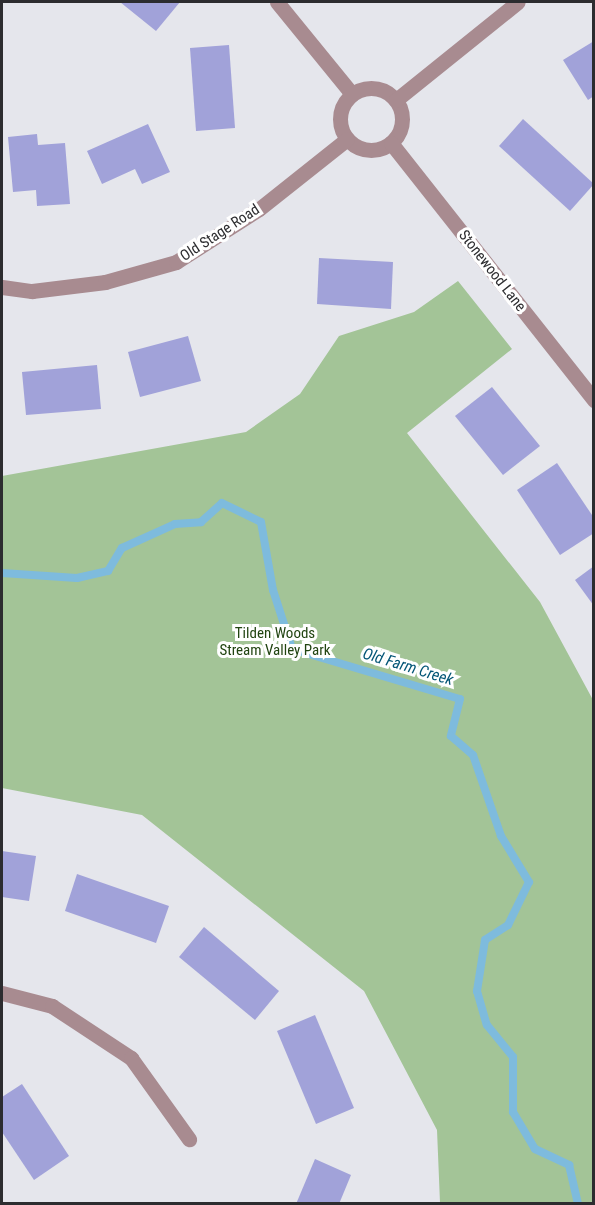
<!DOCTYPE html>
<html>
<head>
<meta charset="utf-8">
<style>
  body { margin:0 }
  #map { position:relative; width:595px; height:1205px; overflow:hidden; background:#e5e6ec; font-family:"Roboto Condensed",sans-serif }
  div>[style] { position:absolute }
  .green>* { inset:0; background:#a3c497 }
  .stream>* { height:8px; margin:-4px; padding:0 4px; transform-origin:4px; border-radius:4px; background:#7ebbdd }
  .building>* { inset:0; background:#a1a2d9 }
  .minor>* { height:15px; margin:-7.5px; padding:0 7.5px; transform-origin:7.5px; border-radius:7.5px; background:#a88b90 }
  .minor>.ring { margin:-7.5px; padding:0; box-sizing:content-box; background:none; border:15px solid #a88b90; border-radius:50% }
  span { translate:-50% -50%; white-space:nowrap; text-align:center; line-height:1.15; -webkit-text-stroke:6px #fff; paint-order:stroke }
  .street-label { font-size:15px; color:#2c2c2f }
  .park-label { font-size:15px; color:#214411 }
  .water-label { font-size:16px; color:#035576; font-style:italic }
  .frame { position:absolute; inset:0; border:3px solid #2c2c2f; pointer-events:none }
</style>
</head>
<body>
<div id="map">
  <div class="green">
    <i style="clip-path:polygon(458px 281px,512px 349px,407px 433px,540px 602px,593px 700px,593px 1203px,440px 1203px,437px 1130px,364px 991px,142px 815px,2px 788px,2px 476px,246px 432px,300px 394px,339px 336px,414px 312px)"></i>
  </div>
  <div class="stream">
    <i style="left:2px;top:573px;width:75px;rotate:3.8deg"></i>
    <i style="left:77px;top:578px;width:32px;rotate:-13deg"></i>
    <i style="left:108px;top:571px;width:27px;rotate:-59deg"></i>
    <i style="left:122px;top:548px;width:58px;rotate:-24.4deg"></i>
    <i style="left:175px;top:524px;width:26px;rotate:-4deg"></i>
    <i style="left:201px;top:522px;width:28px;rotate:-42deg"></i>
    <i style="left:222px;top:503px;width:43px;rotate:26deg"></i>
    <i style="left:261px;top:522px;width:69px;rotate:80deg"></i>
    <i style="left:273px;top:590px;width:62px;rotate:72.1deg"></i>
    <i style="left:292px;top:649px;width:175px;rotate:16.6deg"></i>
    <i style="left:460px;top:699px;width:38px;rotate:104deg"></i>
    <i style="left:451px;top:736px;width:29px;rotate:41deg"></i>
    <i style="left:473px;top:755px;width:86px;rotate:70.9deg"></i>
    <i style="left:501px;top:836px;width:54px;rotate:58.7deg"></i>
    <i style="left:529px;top:882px;width:48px;rotate:116deg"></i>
    <i style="left:508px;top:925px;width:27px;rotate:147deg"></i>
    <i style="left:485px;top:940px;width:52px;rotate:98.9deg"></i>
    <i style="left:477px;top:991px;width:35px;rotate:74deg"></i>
    <i style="left:487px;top:1025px;width:41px;rotate:50.9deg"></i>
    <i style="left:513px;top:1057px;width:55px;rotate:90deg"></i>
    <i style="left:513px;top:1112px;width:43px;rotate:59.3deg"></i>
    <i style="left:535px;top:1149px;width:38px;rotate:25deg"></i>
    <i style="left:569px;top:1165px;width:40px;rotate:77deg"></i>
  </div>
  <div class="building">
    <i style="clip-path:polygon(120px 2px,180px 2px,156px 31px)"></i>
    <i style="clip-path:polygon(594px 41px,594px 96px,588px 100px,563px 60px)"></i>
    <i style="clip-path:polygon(229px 45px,235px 128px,196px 131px,190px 48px)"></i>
    <i style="clip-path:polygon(523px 119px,594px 184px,570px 211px,499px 146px)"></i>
    <i style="clip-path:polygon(148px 124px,170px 172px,142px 184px,135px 169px,102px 184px,87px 151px)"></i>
    <i style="clip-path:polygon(37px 134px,38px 145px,65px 143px,70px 204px,37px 206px,36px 190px,13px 192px,8px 137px)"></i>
    <i style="clip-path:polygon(319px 258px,393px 262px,391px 309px,317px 304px)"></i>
    <i style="clip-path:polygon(188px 336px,201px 381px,140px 397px,128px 352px)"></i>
    <i style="clip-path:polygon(97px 365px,101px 409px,26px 415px,22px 372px)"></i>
    <i style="clip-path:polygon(492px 387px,540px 446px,503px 475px,455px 416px)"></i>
    <i style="clip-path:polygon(557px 463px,594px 518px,594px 533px,560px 555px,517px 490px)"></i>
    <i style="clip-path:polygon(594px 566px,594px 606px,575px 580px)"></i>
    <i style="clip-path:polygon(2px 851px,36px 856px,29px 901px,2px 897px)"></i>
    <i style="clip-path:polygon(77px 874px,169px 906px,156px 943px,65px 911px)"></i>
    <i style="clip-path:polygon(204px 927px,279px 991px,255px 1020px,179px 957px)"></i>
    <i style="clip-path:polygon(315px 1015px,354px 1108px,316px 1124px,277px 1031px)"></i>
    <i style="clip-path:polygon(22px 1084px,69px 1156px,34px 1180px,2px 1132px,2px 1097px)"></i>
    <i style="clip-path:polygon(315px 1159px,351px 1175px,339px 1204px,296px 1204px)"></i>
  </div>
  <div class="minor">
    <i style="left:277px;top:2px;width:119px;rotate:50.8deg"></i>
    <i class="ring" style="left:340px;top:88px;width:47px;height:47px"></i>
    <i style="left:396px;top:100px;width:156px;rotate:-38.8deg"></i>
    <i style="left:391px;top:143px;width:328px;rotate:51.7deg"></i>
    <i style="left:2px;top:287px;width:30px;rotate:8deg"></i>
    <i style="left:32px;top:291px;width:74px;rotate:-7deg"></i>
    <i style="left:105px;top:282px;width:74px;rotate:-15.7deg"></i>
    <i style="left:176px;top:262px;width:98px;rotate:-32.6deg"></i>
    <i style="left:259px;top:209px;width:112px;rotate:-38.5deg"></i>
    <i style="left:2px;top:993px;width:52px;rotate:14.6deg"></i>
    <i style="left:52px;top:1006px;width:95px;rotate:33.4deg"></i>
    <i style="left:131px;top:1058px;width:100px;rotate:54.4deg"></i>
  </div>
  <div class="street-label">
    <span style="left:220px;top:233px;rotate:-33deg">Old Stage Road</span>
    <span style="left:492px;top:271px;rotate:52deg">Stonewood Lane</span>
  </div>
  <div class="park-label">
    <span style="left:275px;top:642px">Tilden Woods<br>Stream Valley Park</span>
  </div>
  <div class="water-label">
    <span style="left:408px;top:667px;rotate:17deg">Old Farm Creek</span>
  </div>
  <div class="frame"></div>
</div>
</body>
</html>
